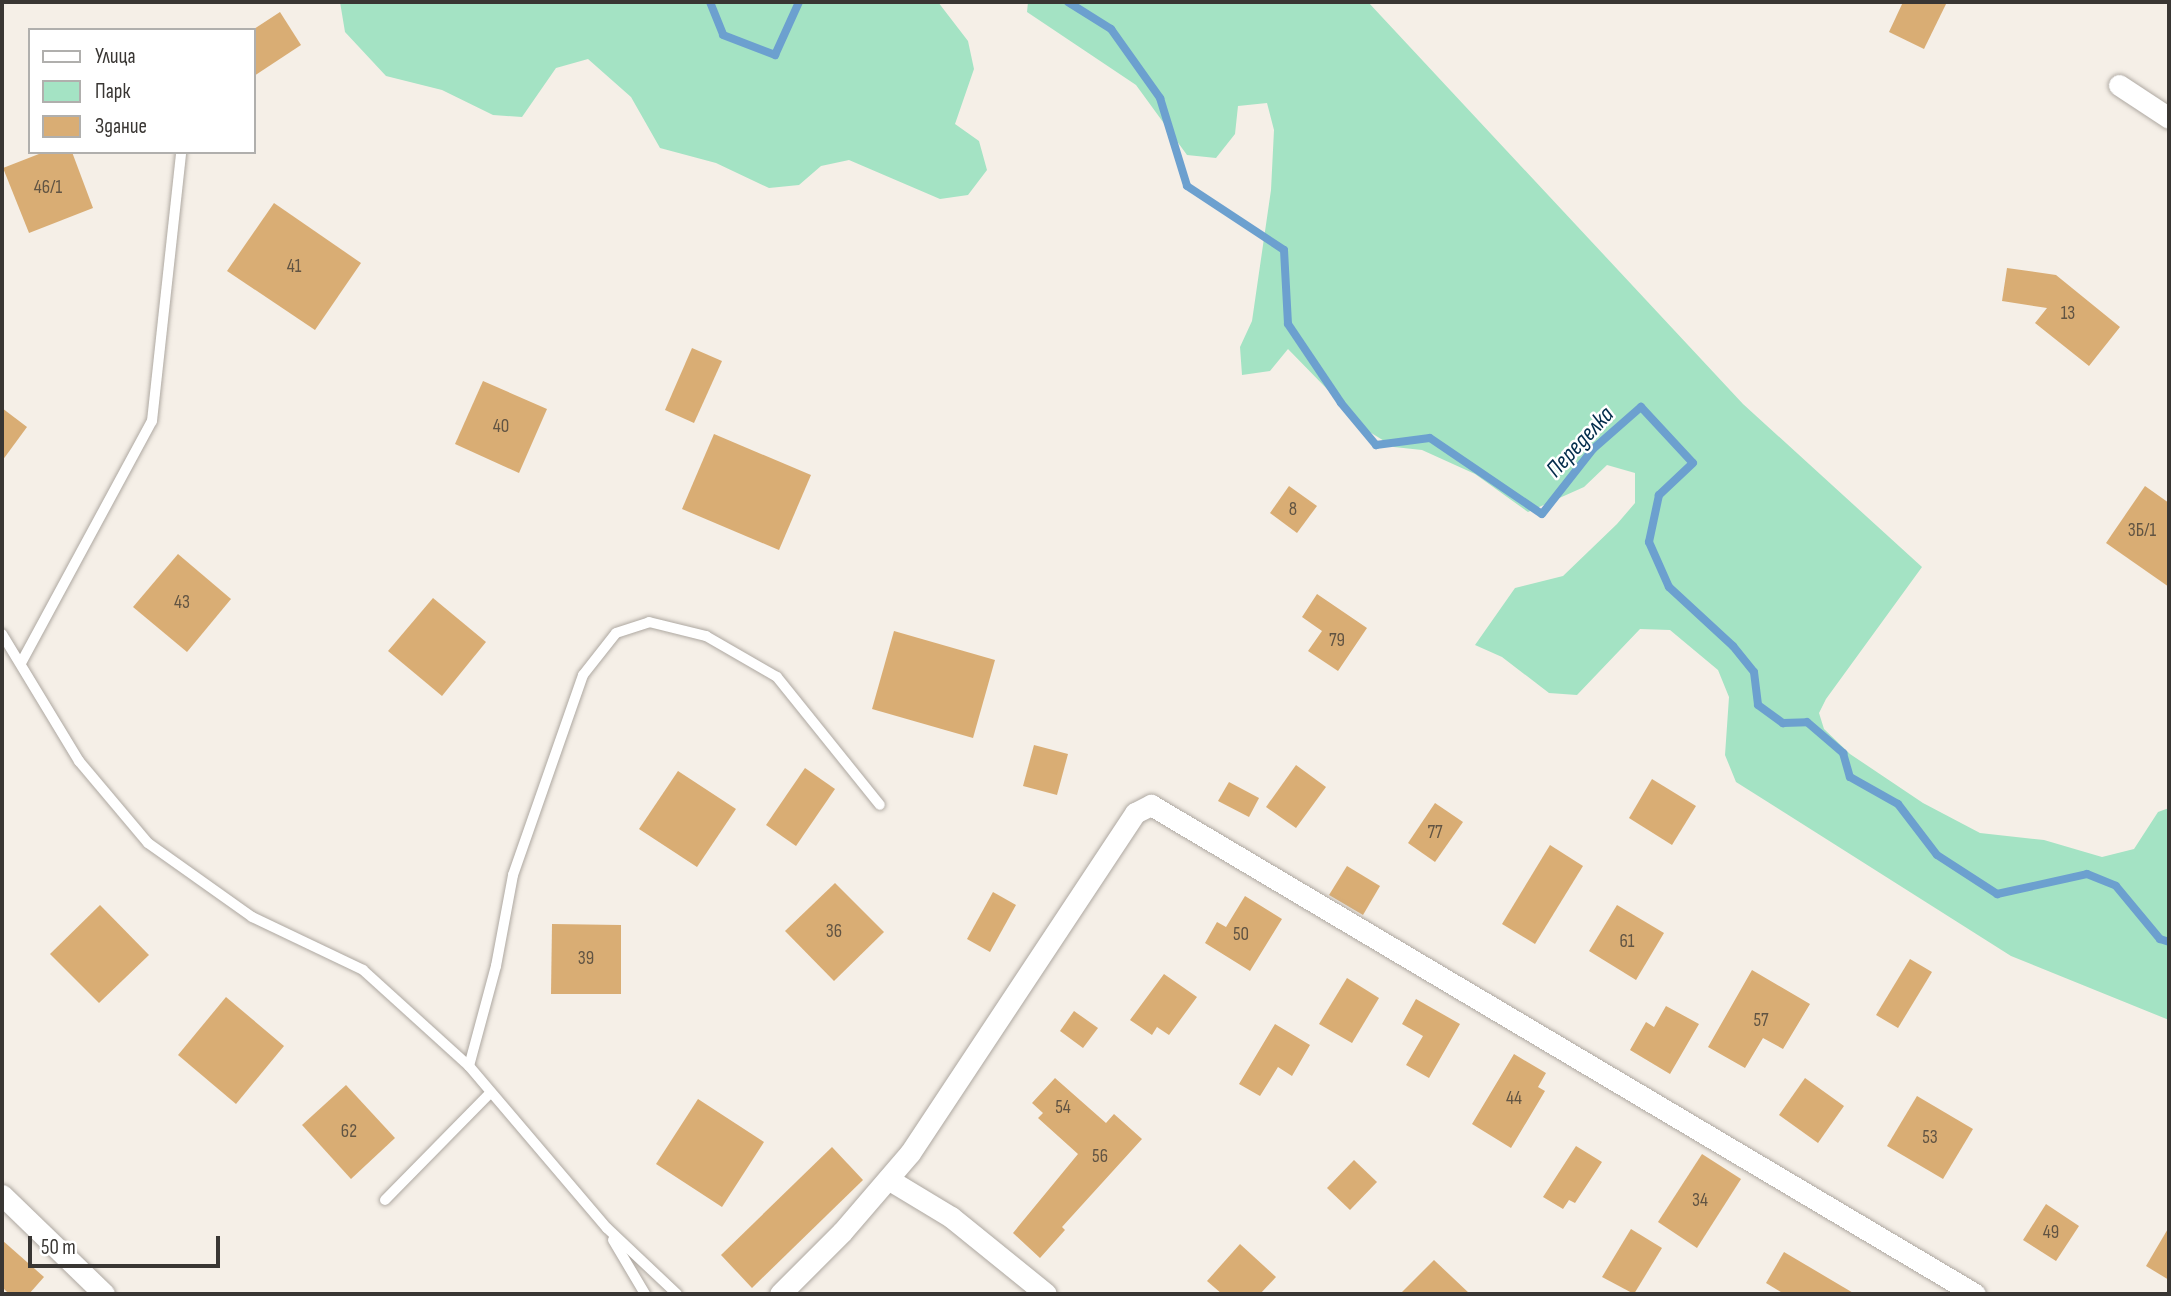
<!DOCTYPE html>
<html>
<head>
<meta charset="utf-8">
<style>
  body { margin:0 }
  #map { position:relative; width:2171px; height:1296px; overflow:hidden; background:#f5efe7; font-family:"Sofia Sans Condensed",sans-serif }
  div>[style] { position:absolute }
  .green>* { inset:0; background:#a4e3c4 }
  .stream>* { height:8px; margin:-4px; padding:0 4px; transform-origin:4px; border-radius:4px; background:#6ca0cf }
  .building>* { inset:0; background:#d9ad74 }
  .roads { filter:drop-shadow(0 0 2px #aea8a1) drop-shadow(0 0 2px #aea8a1) }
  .service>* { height:10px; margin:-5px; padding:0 5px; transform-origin:5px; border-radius:5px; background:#fff }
  .minor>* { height:21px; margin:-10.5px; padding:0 10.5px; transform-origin:10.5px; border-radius:10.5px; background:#fff }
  span { translate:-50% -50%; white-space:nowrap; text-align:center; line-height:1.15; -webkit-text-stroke:5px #fff; paint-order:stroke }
  .number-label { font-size:19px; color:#615443 }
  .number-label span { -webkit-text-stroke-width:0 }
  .water-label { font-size:24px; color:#022b4a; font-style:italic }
  .frame { position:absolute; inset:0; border:4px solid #393633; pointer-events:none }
  .legend { position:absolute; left:28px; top:28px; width:228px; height:126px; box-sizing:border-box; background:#fff; border:2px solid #b0afad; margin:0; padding:9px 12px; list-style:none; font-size:21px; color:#393633 }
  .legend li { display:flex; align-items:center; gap:14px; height:35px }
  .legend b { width:35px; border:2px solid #b0afad }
  .scale { position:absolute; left:28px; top:1236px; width:192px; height:32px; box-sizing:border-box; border:4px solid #393633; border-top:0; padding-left:9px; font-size:21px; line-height:24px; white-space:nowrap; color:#393633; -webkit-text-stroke:5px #fff; paint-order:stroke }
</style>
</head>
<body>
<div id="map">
  <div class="green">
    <i style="clip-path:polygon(340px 2px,938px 2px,968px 41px,974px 69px,955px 124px,979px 141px,987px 170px,968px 195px,940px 199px,849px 160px,821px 166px,799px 185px,769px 188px,716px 163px,660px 148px,631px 97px,588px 59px,556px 68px,522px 117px,493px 115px,442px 90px,386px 76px,345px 32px)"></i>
    <i style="clip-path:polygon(1028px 2px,1368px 2px,1743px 404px,1922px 567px,1826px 699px,1819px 713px,1824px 729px,1850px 754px,1923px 803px,1980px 833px,2044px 840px,2102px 857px,2134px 849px,2158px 812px,2169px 808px,2169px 1020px,2011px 956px,1736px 782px,1725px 755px,1729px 697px,1718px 670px,1670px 630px,1640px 629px,1577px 695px,1549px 693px,1502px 657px,1475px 645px,1515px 588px,1563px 576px,1617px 524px,1635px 503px,1635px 473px,1607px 465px,1584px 487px,1528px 512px,1475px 474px,1422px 450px,1394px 447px,1368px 431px,1288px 349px,1270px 371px,1242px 375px,1240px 347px,1252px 321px,1271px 190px,1274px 130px,1267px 103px,1238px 106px,1235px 134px,1216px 158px,1187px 155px,1136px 85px,1027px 12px)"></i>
  </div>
  <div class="stream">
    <i style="left:710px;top:2px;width:35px;rotate:68deg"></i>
    <i style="left:723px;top:35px;width:56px;rotate:21deg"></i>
    <i style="left:775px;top:55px;width:58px;rotate:-65.6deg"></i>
    <i style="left:1068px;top:2px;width:51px;rotate:32.1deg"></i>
    <i style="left:1111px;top:29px;width:85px;rotate:54.6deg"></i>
    <i style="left:1160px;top:98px;width:92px;rotate:72.9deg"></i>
    <i style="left:1187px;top:186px;width:116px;rotate:33.4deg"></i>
    <i style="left:1284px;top:250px;width:74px;rotate:86.9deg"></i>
    <i style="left:1288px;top:324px;width:95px;rotate:56.1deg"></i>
    <i style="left:1341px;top:403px;width:55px;rotate:50.2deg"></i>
    <i style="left:1376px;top:445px;width:54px;rotate:-7.4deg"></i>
    <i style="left:1430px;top:438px;width:135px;rotate:34.2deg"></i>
    <i style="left:1542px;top:514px;width:83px;rotate:-51.9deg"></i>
    <i style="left:1593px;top:449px;width:64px;rotate:-41.2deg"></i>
    <i style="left:1641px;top:407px;width:76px;rotate:47.1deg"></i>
    <i style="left:1693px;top:463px;width:47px;rotate:136.7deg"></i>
    <i style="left:1659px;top:495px;width:48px;rotate:102deg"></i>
    <i style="left:1649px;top:542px;width:49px;rotate:66deg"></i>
    <i style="left:1669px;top:587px;width:87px;rotate:42.7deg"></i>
    <i style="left:1733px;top:646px;width:33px;rotate:51deg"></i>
    <i style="left:1754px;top:672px;width:33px;rotate:83deg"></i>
    <i style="left:1758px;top:705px;width:31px;rotate:36deg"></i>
    <i style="left:1783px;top:723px;width:24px;rotate:-2deg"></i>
    <i style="left:1807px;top:722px;width:48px;rotate:40.7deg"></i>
    <i style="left:1843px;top:753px;width:25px;rotate:74deg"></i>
    <i style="left:1850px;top:777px;width:55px;rotate:29.4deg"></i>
    <i style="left:1898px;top:804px;width:64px;rotate:52.6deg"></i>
    <i style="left:1937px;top:855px;width:72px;rotate:33deg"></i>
    <i style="left:1997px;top:894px;width:92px;rotate:-12.5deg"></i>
    <i style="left:2087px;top:874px;width:31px;rotate:22deg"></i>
    <i style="left:2116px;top:886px;width:69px;rotate:50.3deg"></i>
    <i style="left:2160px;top:939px;width:9px;rotate:18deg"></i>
  </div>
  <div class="building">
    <i style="clip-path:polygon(1903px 2px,1947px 2px,1924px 49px,1889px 32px)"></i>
    <i style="clip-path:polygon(280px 12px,301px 45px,254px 76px,254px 29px)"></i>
    <i style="clip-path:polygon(44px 152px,72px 152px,93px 208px,29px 233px,3px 168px)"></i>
    <i style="clip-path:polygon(274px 203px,361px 263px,315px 330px,227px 271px)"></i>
    <i style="clip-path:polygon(2007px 268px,2056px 275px,2120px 327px,2089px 366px,2035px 323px,2047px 308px,2002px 301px)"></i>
    <i style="clip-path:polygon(692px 348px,722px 361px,694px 423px,665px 410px)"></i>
    <i style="clip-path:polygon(483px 381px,547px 409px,519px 473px,455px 444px)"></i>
    <i style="clip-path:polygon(2px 408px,27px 427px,2px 461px)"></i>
    <i style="clip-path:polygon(714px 434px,811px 475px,779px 550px,682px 509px)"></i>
    <i style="clip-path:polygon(1289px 486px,1317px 506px,1297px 533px,1270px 513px)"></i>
    <i style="clip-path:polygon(2145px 486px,2169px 503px,2169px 587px,2106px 543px)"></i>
    <i style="clip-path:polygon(178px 554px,231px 599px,187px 652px,133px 607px)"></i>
    <i style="clip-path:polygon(1317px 594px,1367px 628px,1338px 671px,1308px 651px,1322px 631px,1302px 617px)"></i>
    <i style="clip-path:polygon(433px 598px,486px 642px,442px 696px,388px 651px)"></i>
    <i style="clip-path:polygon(894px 631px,995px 660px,973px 738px,872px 709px)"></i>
    <i style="clip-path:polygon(1034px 745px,1068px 754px,1057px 795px,1023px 786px)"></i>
    <i style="clip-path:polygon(1296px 765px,1326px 787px,1296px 828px,1266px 807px)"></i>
    <i style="clip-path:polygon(805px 768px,835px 789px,796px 846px,766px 825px)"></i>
    <i style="clip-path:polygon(678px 771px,736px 809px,697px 867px,639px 829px)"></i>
    <i style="clip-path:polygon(1652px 779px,1696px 806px,1672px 845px,1629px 818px)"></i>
    <i style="clip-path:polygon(1229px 782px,1259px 798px,1249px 817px,1218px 801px)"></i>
    <i style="clip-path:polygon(1435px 803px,1463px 822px,1435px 862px,1408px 843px)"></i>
    <i style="clip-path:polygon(1550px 845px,1583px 866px,1535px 944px,1502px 924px)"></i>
    <i style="clip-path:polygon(1347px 866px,1380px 886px,1363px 915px,1329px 895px)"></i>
    <i style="clip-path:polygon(835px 883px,884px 932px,834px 981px,785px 931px)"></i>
    <i style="clip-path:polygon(993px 892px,1016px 905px,990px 952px,967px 939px)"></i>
    <i style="clip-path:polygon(1245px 896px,1282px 919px,1250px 971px,1205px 943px,1217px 922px,1226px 927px)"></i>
    <i style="clip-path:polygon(100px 905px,149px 955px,99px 1003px,50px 954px)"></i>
    <i style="clip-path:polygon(1617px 905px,1664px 933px,1636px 980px,1589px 951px)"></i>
    <i style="clip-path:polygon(552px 924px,621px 925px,621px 994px,551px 994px)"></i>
    <i style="clip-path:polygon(1910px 959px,1932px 972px,1898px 1028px,1876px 1015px)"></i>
    <i style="clip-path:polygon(1752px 970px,1810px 1004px,1783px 1049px,1763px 1038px,1745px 1068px,1708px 1047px)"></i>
    <i style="clip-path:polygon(1164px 974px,1197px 997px,1169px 1035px,1157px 1027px,1152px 1035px,1130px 1020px)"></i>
    <i style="clip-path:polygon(1347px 978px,1379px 998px,1352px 1043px,1319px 1024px)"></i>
    <i style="clip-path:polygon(226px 997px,284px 1046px,236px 1104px,178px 1055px)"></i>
    <i style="clip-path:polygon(1416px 999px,1460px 1024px,1429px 1078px,1406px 1065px,1423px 1036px,1402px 1024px)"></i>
    <i style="clip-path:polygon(1666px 1006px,1699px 1024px,1670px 1074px,1630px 1050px,1646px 1022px,1654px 1027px)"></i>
    <i style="clip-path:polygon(1074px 1011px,1098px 1028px,1083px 1048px,1060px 1031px)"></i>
    <i style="clip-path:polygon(1275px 1024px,1310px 1045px,1292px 1076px,1278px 1067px,1260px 1096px,1239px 1084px)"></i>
    <i style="clip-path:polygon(1514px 1054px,1546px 1073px,1538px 1087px,1545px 1091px,1511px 1148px,1472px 1124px)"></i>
    <i style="clip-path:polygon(1055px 1078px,1106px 1123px,1114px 1114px,1142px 1139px,1062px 1227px,1065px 1230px,1040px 1258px,1013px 1233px,1078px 1154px,1038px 1118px,1043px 1113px,1032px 1103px)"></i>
    <i style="clip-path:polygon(1805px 1078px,1844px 1106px,1818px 1143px,1779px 1115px)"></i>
    <i style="clip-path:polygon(346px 1085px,395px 1138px,351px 1179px,302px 1125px)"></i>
    <i style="clip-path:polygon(1917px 1096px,1973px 1129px,1943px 1179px,1887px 1146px)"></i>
    <i style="clip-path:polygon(698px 1099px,764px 1142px,722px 1207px,656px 1164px)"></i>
    <i style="clip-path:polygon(1576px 1146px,1602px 1162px,1575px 1203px,1569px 1200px,1563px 1209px,1543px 1197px)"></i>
    <i style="clip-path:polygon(832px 1147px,863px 1180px,752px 1288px,721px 1255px)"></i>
    <i style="clip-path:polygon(1702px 1154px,1741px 1179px,1697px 1248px,1658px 1222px)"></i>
    <i style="clip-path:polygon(1354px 1160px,1377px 1182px,1350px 1210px,1327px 1188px)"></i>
    <i style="clip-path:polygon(2046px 1204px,2079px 1226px,2056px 1261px,2023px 1240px)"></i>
    <i style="clip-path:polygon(2169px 1227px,2169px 1280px,2146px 1266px)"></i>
    <i style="clip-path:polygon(1631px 1229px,1662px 1248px,1634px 1294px,1602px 1277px)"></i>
    <i style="clip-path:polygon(2px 1240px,44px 1277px,29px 1294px,9px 1294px,2px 1287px)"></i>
    <i style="clip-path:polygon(1240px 1244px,1276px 1277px,1260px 1294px,1222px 1294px,1207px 1281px)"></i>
    <i style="clip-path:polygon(1784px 1252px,1855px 1294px,1784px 1294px,1766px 1283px)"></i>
    <i style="clip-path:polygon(1434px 1260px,1470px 1294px,1400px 1294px)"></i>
  </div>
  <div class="roads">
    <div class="service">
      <i style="left:2px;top:634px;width:149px;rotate:58.8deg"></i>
      <i style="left:79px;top:761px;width:107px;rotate:49.9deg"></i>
      <i style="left:148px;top:843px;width:128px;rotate:35.4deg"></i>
      <i style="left:252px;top:917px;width:123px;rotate:25.5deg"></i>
      <i style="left:363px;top:970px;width:143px;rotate:42.2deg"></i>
      <i style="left:469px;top:1066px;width:213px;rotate:49.6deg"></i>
      <i style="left:607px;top:1228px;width:96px;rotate:43.3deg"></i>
      <i style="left:21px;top:663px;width:275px;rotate:-61.6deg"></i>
      <i style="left:152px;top:421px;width:271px;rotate:-83.8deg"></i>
      <i style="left:469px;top:1066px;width:104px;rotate:-74.9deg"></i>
      <i style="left:496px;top:966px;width:93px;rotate:-79.4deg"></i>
      <i style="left:513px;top:875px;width:212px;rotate:-70.7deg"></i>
      <i style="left:583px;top:675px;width:53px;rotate:-51.8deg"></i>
      <i style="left:616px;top:633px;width:35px;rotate:-18deg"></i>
      <i style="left:649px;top:622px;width:59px;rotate:13.8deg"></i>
      <i style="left:706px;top:636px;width:82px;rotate:30deg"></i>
      <i style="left:777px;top:677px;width:164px;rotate:51.2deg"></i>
      <i style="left:385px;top:1200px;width:150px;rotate:-45.5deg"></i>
      <i style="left:613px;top:1240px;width:63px;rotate:59.3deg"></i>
    </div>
    <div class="minor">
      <i style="left:2119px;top:85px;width:60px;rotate:33.4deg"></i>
      <i style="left:888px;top:1179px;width:74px;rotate:31.1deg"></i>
      <i style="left:951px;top:1217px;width:122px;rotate:39deg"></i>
      <i style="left:2px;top:1195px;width:142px;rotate:44.1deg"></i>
      <i style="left:780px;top:1294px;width:88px;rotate:-45deg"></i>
      <i style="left:842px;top:1232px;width:104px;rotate:-49.3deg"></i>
      <i style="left:910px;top:1153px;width:408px;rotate:-56.5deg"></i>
      <i style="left:1135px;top:813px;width:18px;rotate:-27deg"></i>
      <i style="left:1151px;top:805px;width:958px;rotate:30.69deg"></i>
    </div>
  </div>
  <div class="number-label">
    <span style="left:48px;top:188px">46/1</span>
    <span style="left:294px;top:267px">41</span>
    <span style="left:2068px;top:314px">13</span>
    <span style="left:501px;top:427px">40</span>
    <span style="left:1293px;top:510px">8</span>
    <span style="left:2142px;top:531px">3Б/1</span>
    <span style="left:182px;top:603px">43</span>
    <span style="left:1337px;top:641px">79</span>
    <span style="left:1435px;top:833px">77</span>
    <span style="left:834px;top:932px">36</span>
    <span style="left:1241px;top:935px">50</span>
    <span style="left:1627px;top:942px">61</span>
    <span style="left:586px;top:959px">39</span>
    <span style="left:1761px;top:1021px">57</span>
    <span style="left:1514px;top:1099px">44</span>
    <span style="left:1063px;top:1108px">54</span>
    <span style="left:349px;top:1132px">62</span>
    <span style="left:1930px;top:1138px">53</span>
    <span style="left:1100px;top:1157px">56</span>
    <span style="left:1700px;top:1201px">34</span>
    <span style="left:2051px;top:1233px">49</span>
  </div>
  <div class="water-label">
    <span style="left:1580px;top:442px;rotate:-47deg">Переделка</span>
  </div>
  <div class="frame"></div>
  <ul class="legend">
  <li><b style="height:9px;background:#fff"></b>Улица</li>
  <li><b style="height:19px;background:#a4e3c4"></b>Парк</li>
  <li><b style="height:19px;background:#d9ad74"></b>Здание</li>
  </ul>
  <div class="scale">50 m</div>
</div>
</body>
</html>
